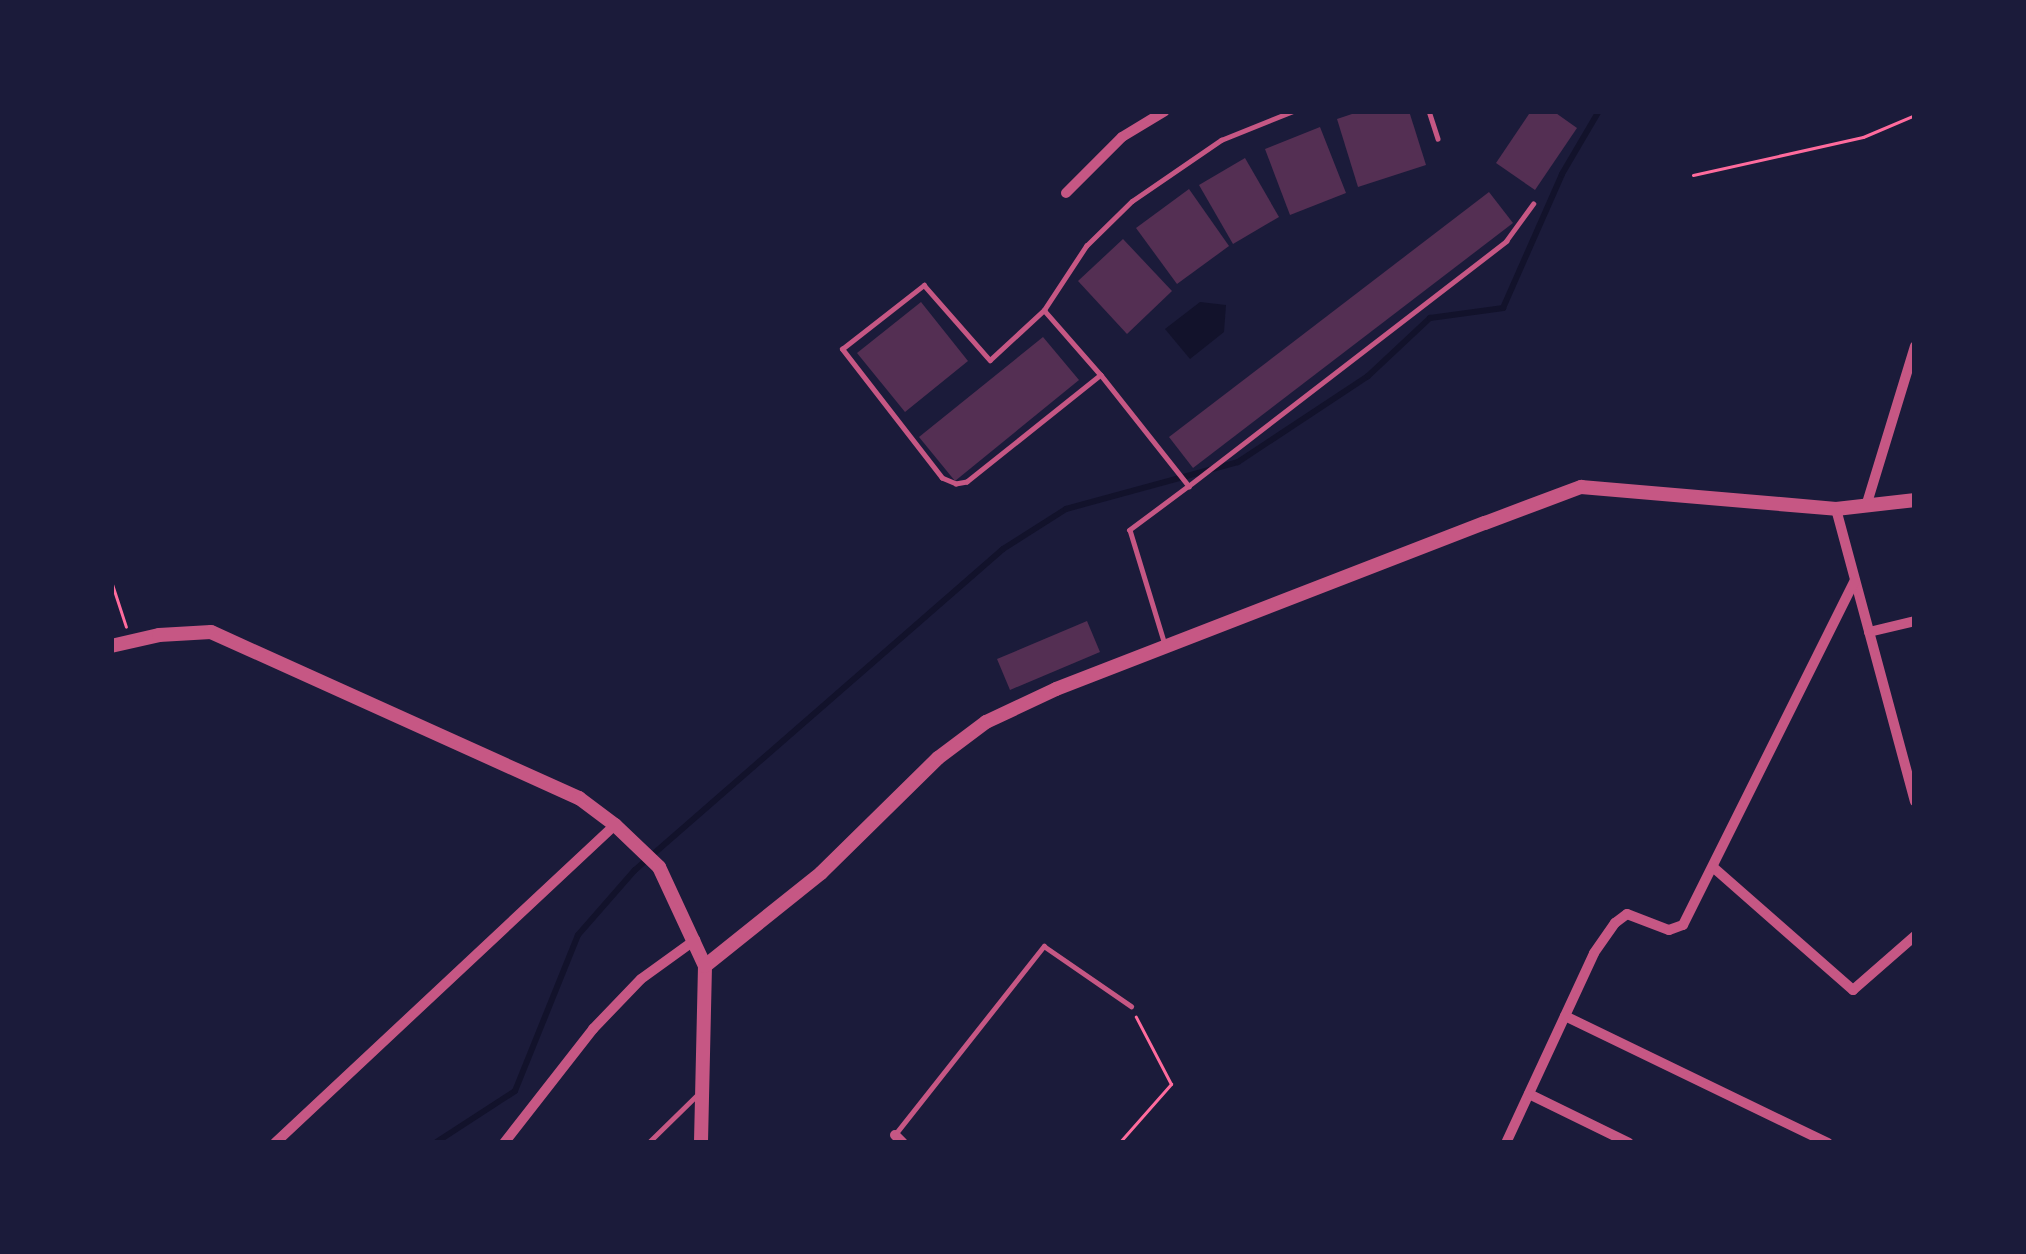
<!DOCTYPE html>
<html>
<head>
<meta charset="utf-8">
<style>
  body { margin:0 }
  #map { position:relative; width:2026px; height:1254px; overflow:hidden; background:#1b1b3a; font-family:Barlow,sans-serif }
  div>[style] { position:absolute }
  .water>* { inset:0; background:#12122b }
  .stream>* { height:6px; margin:-3px; padding:0 3px; transform-origin:3px; border-radius:3px; background:#12122b }
  .building>* { inset:0; background:#542f53 }
  .path>* { height:3px; margin:-1.5px; padding:0 1.5px; transform-origin:1.5px; border-radius:1.5px; background:#ff6b9d }
  .service>* { height:4.5px; margin:-2.25px; padding:0 2.25px; transform-origin:2.25px; border-radius:2.25px; background:#c65784 }
  .minor>* { height:10px; margin:-5px; padding:0 5px; transform-origin:5px; border-radius:5px; background:#c65784 }
  .tertiary>* { height:14px; margin:-7px; padding:0 7px; transform-origin:7px; border-radius:7px; background:#c65784 }
  span { translate:-50% -50%; white-space:nowrap; text-align:center; line-height:1.15; -webkit-text-stroke:12px #1b1b3a; paint-order:stroke }
  .frame { position:absolute; inset:0; border:114px solid #1b1b3a; pointer-events:none }
</style>
</head>
<body>
<div id="map">
  <div class="water">
    <i style="clip-path:polygon(1200px 302px,1226px 305px,1224px 332px,1190px 359px,1165px 329px)"></i>
  </div>
  <div class="stream">
    <i style="left:435px;top:1143px;width:95px;rotate:-33deg"></i>
    <i style="left:515px;top:1091px;width:168px;rotate:-68deg"></i>
    <i style="left:578px;top:935px;width:86px;rotate:-48.8deg"></i>
    <i style="left:635px;top:870px;width:488px;rotate:-41.1deg"></i>
    <i style="left:1003px;top:549px;width:75px;rotate:-32.4deg"></i>
    <i style="left:1066px;top:509px;width:178px;rotate:-15.3deg"></i>
    <i style="left:1238px;top:462px;width:156px;rotate:-33.5deg"></i>
    <i style="left:1368px;top:376px;width:85px;rotate:-43.1deg"></i>
    <i style="left:1430px;top:318px;width:74px;rotate:-7.8deg"></i>
    <i style="left:1503px;top:308px;width:146px;rotate:-66.2deg"></i>
    <i style="left:1562px;top:174px;width:73px;rotate:-59.6deg"></i>
  </div>
  <div class="building">
    <i style="clip-path:polygon(1361px 111px,1409px 111px,1426px 165px,1358px 187px,1337px 119px)"></i>
    <i style="clip-path:polygon(1531px 111px,1553px 111px,1577px 128px,1535px 190px,1496px 163px)"></i>
    <i style="clip-path:polygon(1320px 127px,1346px 193px,1290px 215px,1265px 149px)"></i>
    <i style="clip-path:polygon(1245px 158px,1279px 217px,1233px 244px,1199px 185px)"></i>
    <i style="clip-path:polygon(1189px 189px,1229px 246px,1177px 284px,1136px 228px)"></i>
    <i style="clip-path:polygon(1489px 192px,1513px 223px,1193px 468px,1169px 437px)"></i>
    <i style="clip-path:polygon(1123px 239px,1172px 291px,1127px 334px,1078px 281px)"></i>
    <i style="clip-path:polygon(921px 302px,968px 361px,905px 412px,857px 353px)"></i>
    <i style="clip-path:polygon(1043px 337px,1079px 380px,955px 481px,919px 437px)"></i>
    <i style="clip-path:polygon(1087px 621px,1100px 652px,1010px 690px,997px 659px)"></i>
  </div>
  <div class="path">
    <i style="left:1693px;top:175px;width:174px;rotate:-12.6deg"></i>
    <i style="left:1863px;top:137px;width:56px;rotate:-22.9deg"></i>
    <i style="left:111px;top:581px;width:48px;rotate:71.9deg"></i>
    <i style="left:1119px;top:1143px;width:79px;rotate:-48.6deg"></i>
    <i style="left:1171px;top:1084px;width:76px;rotate:-117.6deg"></i>
  </div>
  <div class="service">
    <i style="left:1429px;top:111px;width:29px;rotate:72deg"></i>
    <i style="left:1044px;top:310px;width:77px;rotate:-56.7deg"></i>
    <i style="left:1086px;top:246px;width:64px;rotate:-44.4deg"></i>
    <i style="left:1132px;top:201px;width:108px;rotate:-34.4deg"></i>
    <i style="left:1221px;top:140px;width:78px;rotate:-21.9deg"></i>
    <i style="left:1101px;top:375px;width:171px;rotate:141.4deg"></i>
    <i style="left:967px;top:482px;width:11px;rotate:170deg"></i>
    <i style="left:956px;top:484px;width:15px;rotate:-157deg"></i>
    <i style="left:942px;top:478px;width:163px;rotate:-127.8deg"></i>
    <i style="left:842px;top:349px;width:104px;rotate:-38deg"></i>
    <i style="left:924px;top:285px;width:100px;rotate:48.7deg"></i>
    <i style="left:990px;top:360px;width:74px;rotate:-42.8deg"></i>
    <i style="left:1044px;top:310px;width:86px;rotate:48.8deg"></i>
    <i style="left:1101px;top:375px;width:142px;rotate:51.6deg"></i>
    <i style="left:1189px;top:486px;width:74px;rotate:143.3deg"></i>
    <i style="left:1130px;top:530px;width:116px;rotate:73deg"></i>
    <i style="left:1191px;top:484px;width:398px;rotate:-37.6deg"></i>
    <i style="left:1506px;top:241px;width:46px;rotate:-53.9deg"></i>
    <i style="left:897px;top:1132px;width:237px;rotate:-51.7deg"></i>
    <i style="left:1044px;top:946px;width:106px;rotate:34.6deg"></i>
    <i style="left:648px;top:1143px;width:67px;rotate:-44.4deg"></i>
  </div>
  <div class="minor">
    <i style="left:1066px;top:193px;width:79px;rotate:-45deg"></i>
    <i style="left:1122px;top:137px;width:50px;rotate:-31.2deg"></i>
    <i style="left:1867px;top:503px;width:164px;rotate:-73deg"></i>
    <i style="left:1836px;top:509px;width:303px;rotate:74.9deg"></i>
    <i style="left:1869px;top:632px;width:47px;rotate:-13.4deg"></i>
    <i style="left:1714px;top:868px;width:185px;rotate:41.3deg"></i>
    <i style="left:1853px;top:990px;width:82px;rotate:-41.1deg"></i>
    <i style="left:1565px;top:1016px;width:292px;rotate:25.8deg"></i>
    <i style="left:1529px;top:1094px;width:111px;rotate:26.1deg"></i>
    <i style="left:895px;top:1135px;width:11px;rotate:45deg"></i>
    <i style="left:275px;top:1143px;width:466px;rotate:-43.1deg"></i>
    <i style="left:504px;top:1143px;width:145px;rotate:-52deg"></i>
    <i style="left:593px;top:1029px;width:69px;rotate:-46.2deg"></i>
    <i style="left:641px;top:979px;width:67px;rotate:-35.8deg"></i>
    <i style="left:1506px;top:1143px;width:209px;rotate:-65.1deg"></i>
    <i style="left:1594px;top:953px;width:37px;rotate:-55deg"></i>
    <i style="left:1615px;top:923px;width:15px;rotate:-37deg"></i>
    <i style="left:1627px;top:914px;width:45px;rotate:20.9deg"></i>
    <i style="left:1669px;top:930px;width:15px;rotate:-20deg"></i>
    <i style="left:1683px;top:925px;width:385px;rotate:-63.5deg"></i>
  </div>
  <div class="tertiary">
    <i style="left:111px;top:646px;width:49px;rotate:-12.9deg"></i>
    <i style="left:159px;top:635px;width:52px;rotate:-3.3deg"></i>
    <i style="left:211px;top:632px;width:404px;rotate:24.3deg"></i>
    <i style="left:579px;top:798px;width:45px;rotate:36.9deg"></i>
    <i style="left:615px;top:825px;width:61px;rotate:43.7deg"></i>
    <i style="left:659px;top:867px;width:109px;rotate:65.1deg"></i>
    <i style="left:705px;top:966px;width:177px;rotate:91.3deg"></i>
    <i style="left:705px;top:966px;width:149px;rotate:-38.7deg"></i>
    <i style="left:821px;top:873px;width:164px;rotate:-44.5deg"></i>
    <i style="left:938px;top:758px;width:60px;rotate:-36.9deg"></i>
    <i style="left:986px;top:722px;width:77px;rotate:-25.2deg"></i>
    <i style="left:1056px;top:689px;width:460px;rotate:-21.2deg"></i>
    <i style="left:1485px;top:523px;width:103px;rotate:-20.6deg"></i>
    <i style="left:1581px;top:487px;width:256px;rotate:4.9deg"></i>
    <i style="left:1836px;top:509px;width:80px;rotate:-6.5deg"></i>
  </div>
  <div class="frame"></div>
</div>
</body>
</html>
